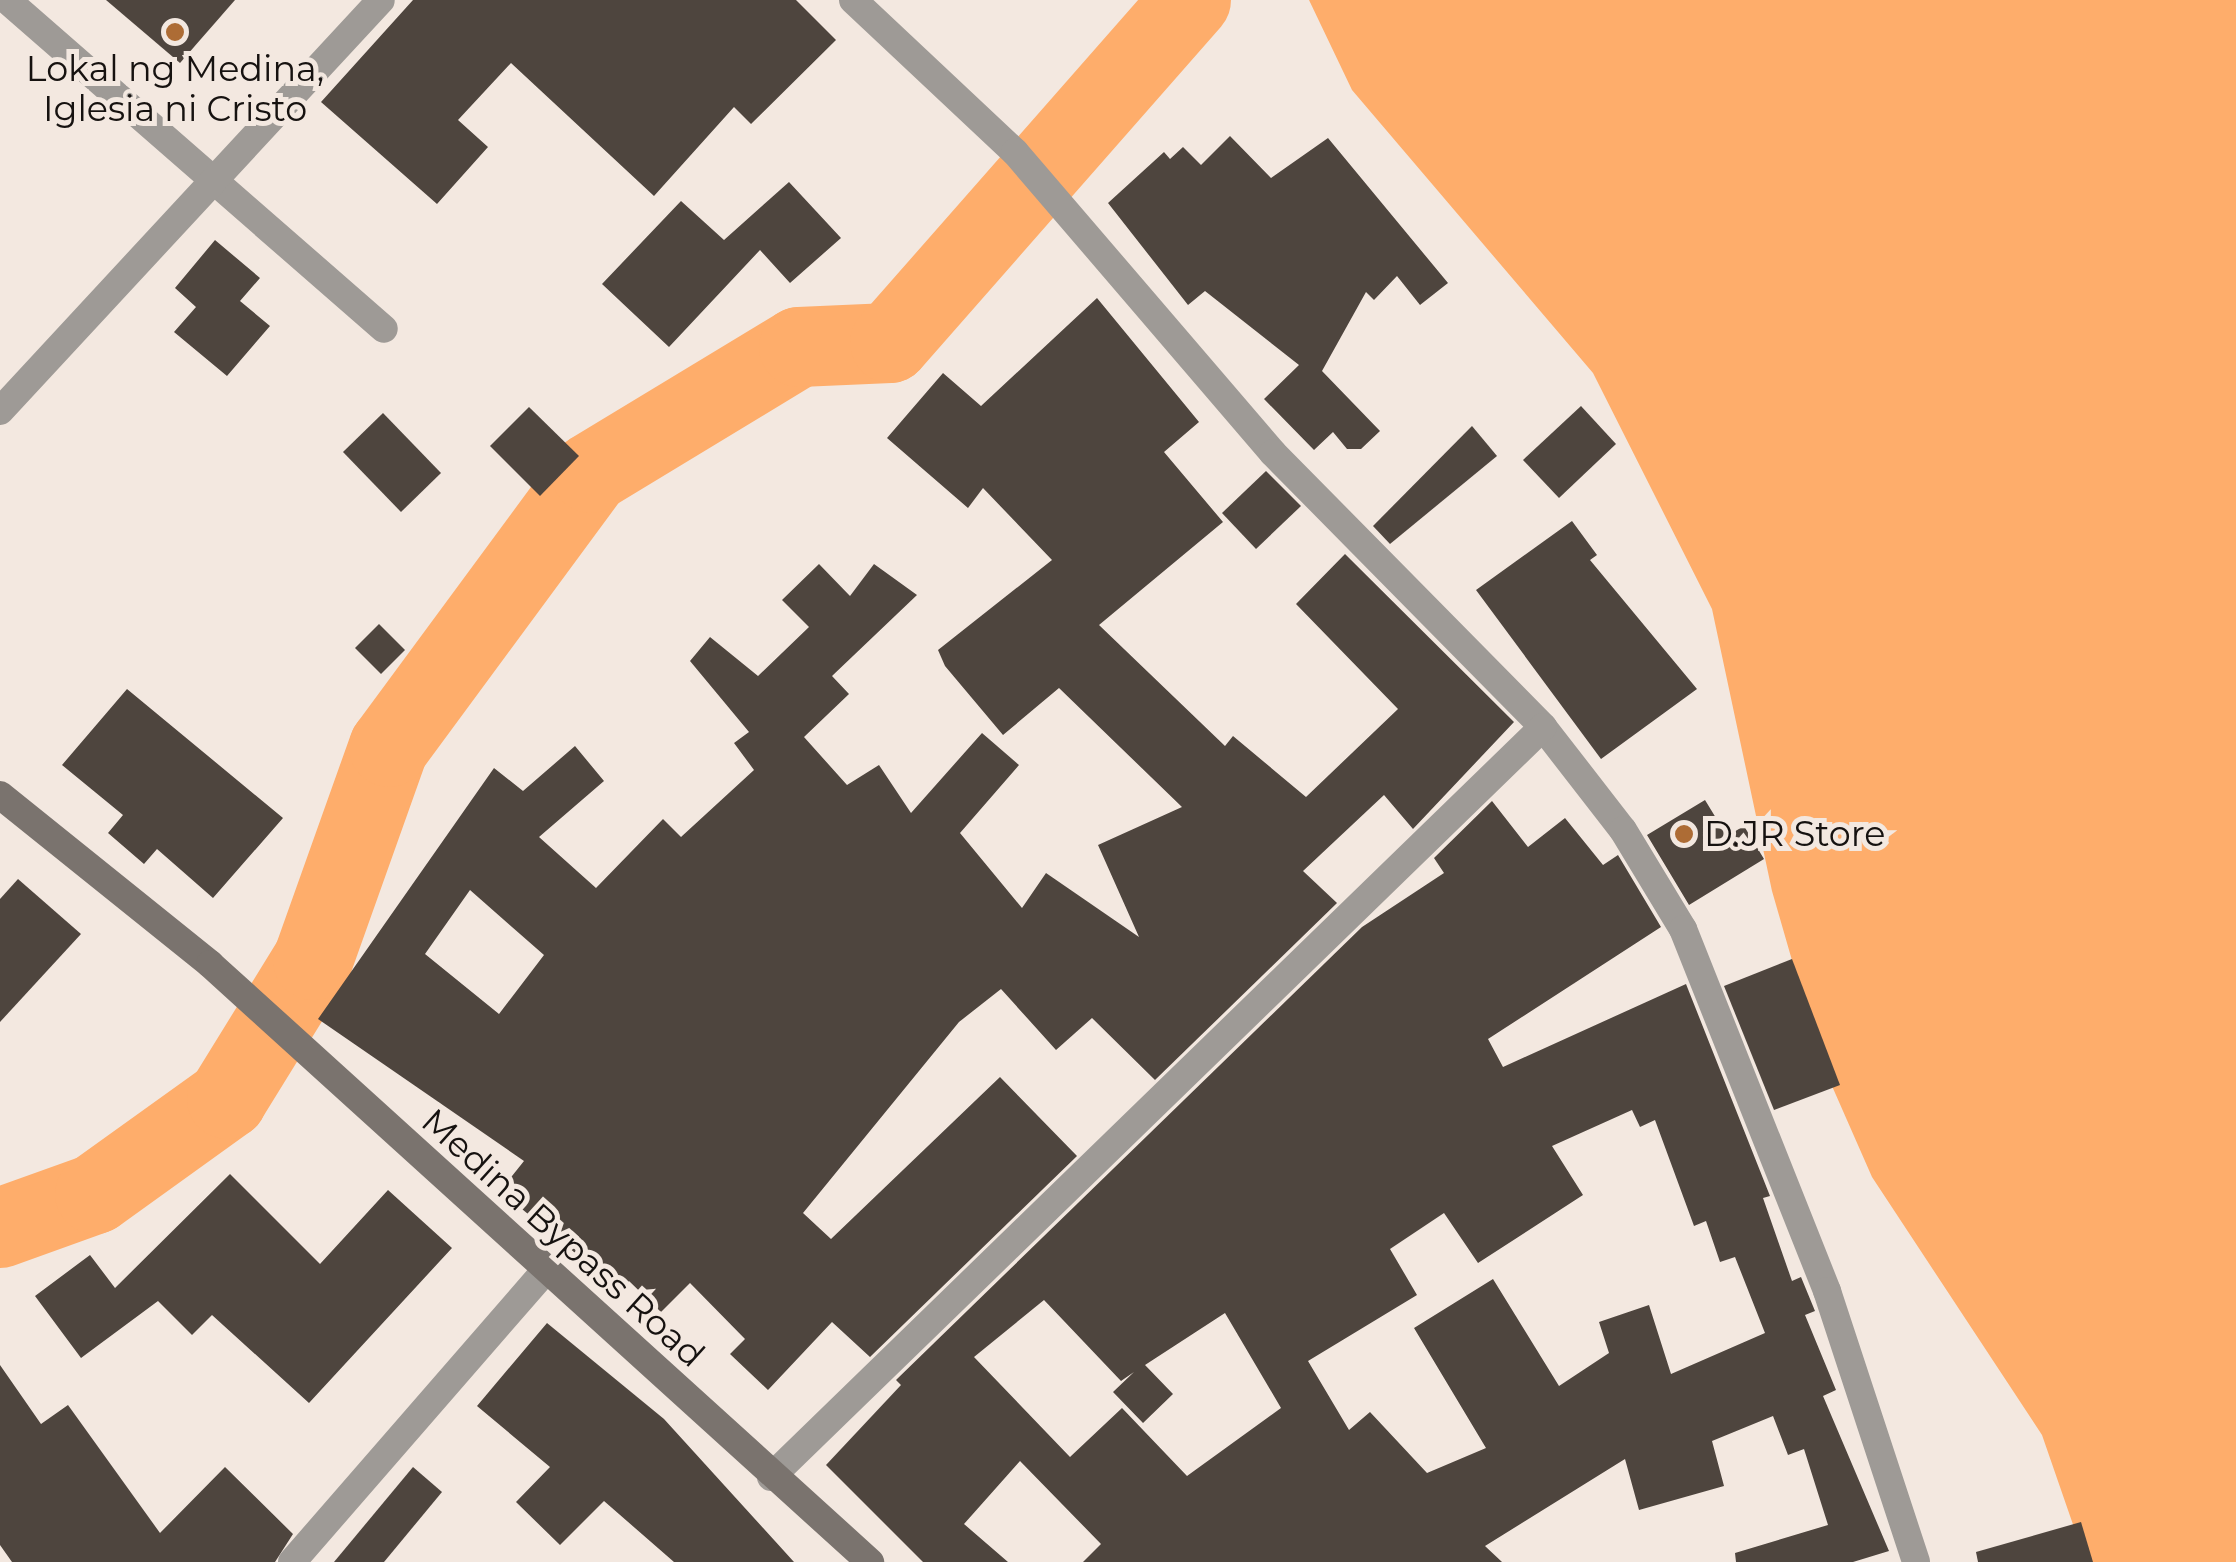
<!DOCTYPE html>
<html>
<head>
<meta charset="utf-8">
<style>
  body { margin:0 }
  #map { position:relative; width:2236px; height:1562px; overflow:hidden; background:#f3e8e0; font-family:Montserrat,sans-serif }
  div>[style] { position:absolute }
  .water>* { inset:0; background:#fead6b }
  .river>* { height:80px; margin:-40px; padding:0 40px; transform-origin:40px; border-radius:40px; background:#fead6b }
  .building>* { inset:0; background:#4e453e }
  .minor>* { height:28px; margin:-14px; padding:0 14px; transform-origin:14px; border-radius:14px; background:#9e9a96 }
  .secondary>* { height:28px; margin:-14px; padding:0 14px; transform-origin:14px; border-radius:14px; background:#7a736e }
  .dots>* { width:28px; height:28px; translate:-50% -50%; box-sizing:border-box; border:5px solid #f3e8e0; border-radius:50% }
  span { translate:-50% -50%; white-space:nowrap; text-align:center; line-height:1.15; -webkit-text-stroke:10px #f3e8e0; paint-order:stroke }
  .poi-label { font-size:35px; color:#161210 }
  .left { translate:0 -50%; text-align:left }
  .street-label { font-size:35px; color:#161210 }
</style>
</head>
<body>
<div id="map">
  <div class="water">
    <i style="clip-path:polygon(1309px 0,2236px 0,2236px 1562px,2086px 1562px,2042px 1435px,1872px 1177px,1821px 1061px,1772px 891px,1712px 609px,1593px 373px,1352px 90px)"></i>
  </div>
  <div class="river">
    <i style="left:0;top:1228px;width:101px;rotate:-19.7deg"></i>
    <i style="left:95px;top:1194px;width:163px;rotate:-35.7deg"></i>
    <i style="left:227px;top:1099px;width:163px;rotate:-58.3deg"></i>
    <i style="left:313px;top:960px;width:226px;rotate:-70.4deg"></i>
    <i style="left:389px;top:747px;width:340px;rotate:-53.6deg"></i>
    <i style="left:591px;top:473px;width:243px;rotate:-31.2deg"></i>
    <i style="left:799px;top:347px;width:91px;rotate:-2.5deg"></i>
    <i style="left:890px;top:343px;width:456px;rotate:-48.7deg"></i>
  </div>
  <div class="building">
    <i style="clip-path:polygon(106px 0,235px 0,180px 63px)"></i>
    <i style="clip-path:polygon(413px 0,796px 0,836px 40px,751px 124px,734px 107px,654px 196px,511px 63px,458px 120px,488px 147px,437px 204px,321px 102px)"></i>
    <i style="clip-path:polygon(1230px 136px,1271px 178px,1328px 138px,1448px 283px,1420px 305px,1397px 276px,1374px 300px,1366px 292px,1322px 371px,1380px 431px,1361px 449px,1347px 449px,1333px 432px,1314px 450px,1264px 399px,1299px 365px,1205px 291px,1188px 305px,1108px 203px,1164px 152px,1170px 159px,1183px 147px,1201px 165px)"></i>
    <i style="clip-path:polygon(789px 182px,841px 238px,790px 283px,760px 250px,669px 347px,602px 284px,681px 201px,724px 240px)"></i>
    <i style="clip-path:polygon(215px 240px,260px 278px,240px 301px,270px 326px,227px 376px,174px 332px,196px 307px,175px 288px)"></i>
    <i style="clip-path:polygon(evenodd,1097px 298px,1199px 422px,1164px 452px,1223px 522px,1099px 625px,1225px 746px,1233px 736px,1306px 797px,1398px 709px,1296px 604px,1345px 554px,1514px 722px,1413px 829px,1384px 795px,1303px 871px,1337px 903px,1155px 1080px,1092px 1018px,1056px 1050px,1001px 989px,959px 1022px,803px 1213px,831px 1239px,1000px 1077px,1077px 1156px,870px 1357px,832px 1322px,768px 1390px,730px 1354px,745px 1339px,690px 1283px,661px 1312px,629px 1281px,620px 1290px,500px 1191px,524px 1161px,318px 1019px,494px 768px,523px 791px,575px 746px,604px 781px,539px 837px,596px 888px,663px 819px,681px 837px,754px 770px,734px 743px,749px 732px,690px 661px,710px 637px,758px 676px,809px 627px,782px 600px,819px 564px,850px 596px,874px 564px,917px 595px,832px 676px,849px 694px,804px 737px,847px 785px,879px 765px,911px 813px,982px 733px,1019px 765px,960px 833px,1022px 908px,1046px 873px,1139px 937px,1098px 845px,1182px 807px,1059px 688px,1003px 735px,945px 666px,938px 650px,1052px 560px,983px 488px,968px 508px,887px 438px,943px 373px,981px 406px,1097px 298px,470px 890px,544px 955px,499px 1014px,425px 954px,470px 890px)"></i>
    <i style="clip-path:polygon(1581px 406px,1616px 444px,1559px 498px,1523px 460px)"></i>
    <i style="clip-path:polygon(529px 407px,579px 456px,540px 496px,490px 446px)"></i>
    <i style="clip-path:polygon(383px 413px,441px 473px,401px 512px,343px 452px)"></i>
    <i style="clip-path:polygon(1472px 426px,1497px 456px,1390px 544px,1373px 526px)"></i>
    <i style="clip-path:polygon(1266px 471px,1301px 506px,1256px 549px,1222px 513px)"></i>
    <i style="clip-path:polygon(1572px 521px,1597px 555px,1590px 560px,1697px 689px,1601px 759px,1476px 590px)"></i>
    <i style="clip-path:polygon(379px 624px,405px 650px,381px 674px,355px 648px)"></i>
    <i style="clip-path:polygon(127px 689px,283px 818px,213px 898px,157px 849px,144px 864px,108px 833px,123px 815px,62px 765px)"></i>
    <i style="clip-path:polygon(1705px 800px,1727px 836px,1744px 826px,1764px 859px,1689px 905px,1647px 835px)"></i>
    <i style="clip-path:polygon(evenodd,1492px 801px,1528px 847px,1565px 818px,1603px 865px,1618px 855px,1661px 927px,1488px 1039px,1503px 1067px,1686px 984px,1770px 1196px,1763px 1198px,1792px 1281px,1801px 1277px,1815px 1311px,1805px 1315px,1836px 1390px,1823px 1396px,1889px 1551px,1853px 1562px,1736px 1562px,1735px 1553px,1828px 1525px,1804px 1449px,1788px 1455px,1773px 1416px,1712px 1441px,1724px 1486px,1639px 1510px,1625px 1459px,1485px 1546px,1502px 1562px,1083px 1562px,1101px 1544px,1020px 1461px,964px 1524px,1008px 1562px,923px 1562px,826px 1465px,901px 1385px,896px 1380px,1362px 927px,1444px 873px,1434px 858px,1492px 801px,1632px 1110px,1640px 1127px,1655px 1120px,1694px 1226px,1706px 1221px,1720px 1262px,1735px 1257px,1765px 1333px,1671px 1374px,1649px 1305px,1599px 1322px,1609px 1353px,1559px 1386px,1493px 1279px,1414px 1328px,1486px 1448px,1427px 1473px,1370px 1412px,1349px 1430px,1308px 1361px,1417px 1295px,1390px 1249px,1444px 1213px,1478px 1263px,1583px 1195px,1552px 1146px,1632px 1110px,1492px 801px,1044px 1300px,1121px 1381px,1134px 1372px,1113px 1392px,1143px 1423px,1173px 1394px,1145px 1365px,1225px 1313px,1281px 1408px,1187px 1476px,1122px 1408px,1070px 1457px,974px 1357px,1044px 1300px)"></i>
    <i style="clip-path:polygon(18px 879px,81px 934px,0 1022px,0 899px)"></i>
    <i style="clip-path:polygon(1792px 959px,1840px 1085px,1774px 1110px,1724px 986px)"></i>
    <i style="clip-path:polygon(230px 1174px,320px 1264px,388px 1190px,452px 1248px,309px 1403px,212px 1315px,192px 1335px,158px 1301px,81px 1358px,35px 1296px,90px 1255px,115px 1288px)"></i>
    <i style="clip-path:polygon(547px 1323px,664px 1419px,794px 1562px,674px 1562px,604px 1501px,560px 1545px,516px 1502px,550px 1467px,477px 1406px)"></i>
    <i style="clip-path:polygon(0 1365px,41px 1424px,68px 1405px,160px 1533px,225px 1467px,293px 1534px,275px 1562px,12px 1562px,0 1545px)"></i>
    <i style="clip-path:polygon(413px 1467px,442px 1492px,384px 1562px,334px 1562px)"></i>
    <i style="clip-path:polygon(2081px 1522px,2093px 1562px,1978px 1562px,1976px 1552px)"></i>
  </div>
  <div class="minor">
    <i style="left:7px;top:0;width:500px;rotate:41.11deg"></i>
    <i style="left:853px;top:0;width:222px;rotate:43.2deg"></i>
    <i style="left:1015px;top:152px;width:396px;rotate:49.4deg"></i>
    <i style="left:1273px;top:453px;width:385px;rotate:45.4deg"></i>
    <i style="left:1543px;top:727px;width:130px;rotate:52.2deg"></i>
    <i style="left:1623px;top:830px;width:116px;rotate:58.8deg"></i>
    <i style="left:1683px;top:929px;width:390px;rotate:68.3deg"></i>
    <i style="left:1827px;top:1291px;width:285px;rotate:71.8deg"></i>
    <i style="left:0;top:411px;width:560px;rotate:-47.17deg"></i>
    <i style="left:771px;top:1477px;width:1076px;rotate:-44.17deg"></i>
    <i style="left:292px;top:1562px;width:383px;rotate:-49deg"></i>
  </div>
  <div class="secondary">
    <i style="left:0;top:795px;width:270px;rotate:38.8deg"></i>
    <i style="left:210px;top:964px;width:891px;rotate:42.18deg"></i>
  </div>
  <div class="dots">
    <i style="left:175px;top:32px;background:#ad6c35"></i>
    <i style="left:1684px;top:834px;background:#ad6c35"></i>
  </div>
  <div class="poi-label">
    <span style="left:175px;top:89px">Lokal ng Medina,<br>Iglesia ni Cristo</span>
    <span class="left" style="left:1704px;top:834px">D.JR Store</span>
  </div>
  <div class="street-label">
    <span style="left:563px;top:1238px;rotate:42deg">Medina Bypass Road</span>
  </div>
</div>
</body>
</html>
